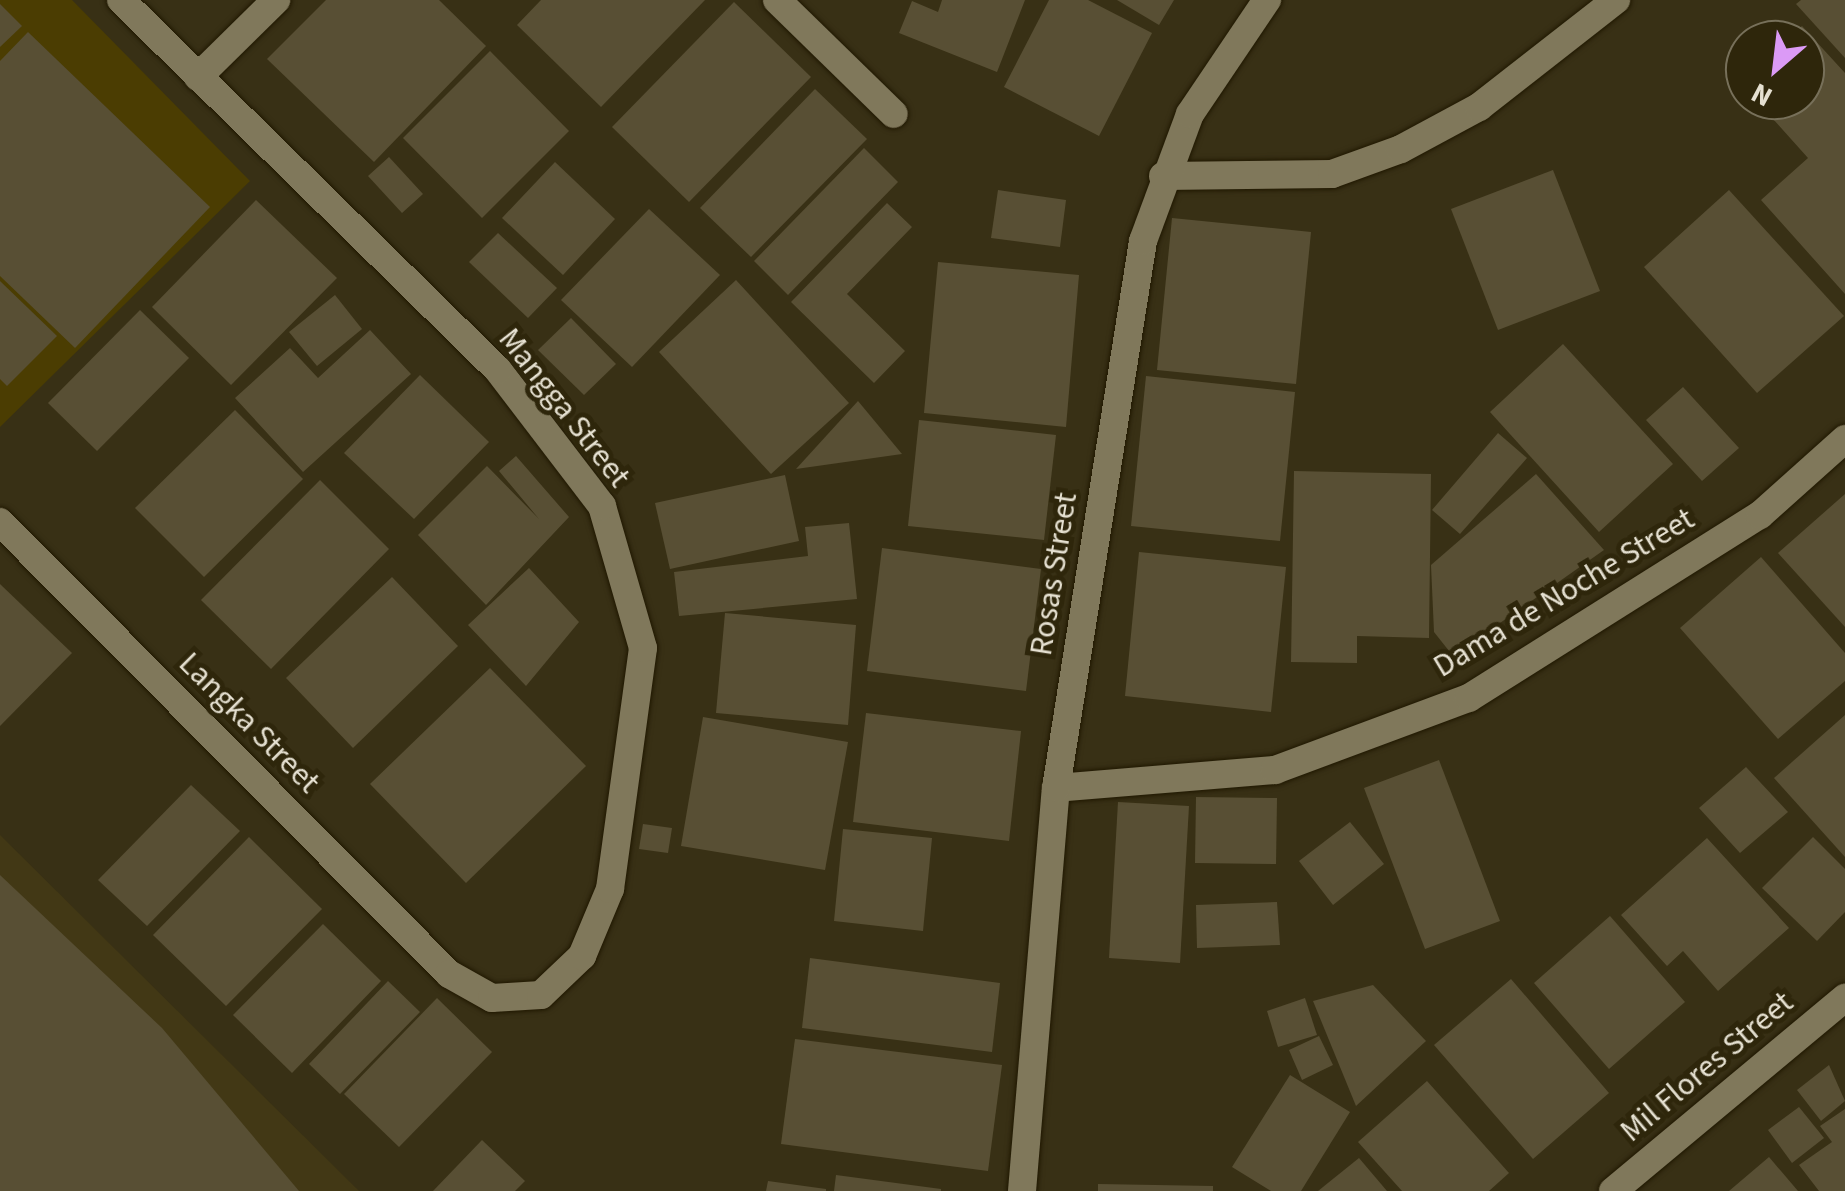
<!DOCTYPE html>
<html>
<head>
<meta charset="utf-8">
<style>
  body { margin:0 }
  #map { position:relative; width:1845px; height:1191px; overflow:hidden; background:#383015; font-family:"Source Sans 3",sans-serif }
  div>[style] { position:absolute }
  .built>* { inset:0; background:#423815 }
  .green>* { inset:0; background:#4b3d02 }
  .building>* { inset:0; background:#584f34 }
  .roads { filter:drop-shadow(0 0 2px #201800) drop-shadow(0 0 2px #201800) }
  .minor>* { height:28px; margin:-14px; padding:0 14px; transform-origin:14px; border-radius:14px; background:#80785b }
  span { translate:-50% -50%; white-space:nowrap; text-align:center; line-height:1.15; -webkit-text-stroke:10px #2e260b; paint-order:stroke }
  .street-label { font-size:32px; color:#e5e0d1 }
  .north { position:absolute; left:1725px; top:20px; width:100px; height:100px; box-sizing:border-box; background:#2e260b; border:2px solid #77705a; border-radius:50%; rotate:208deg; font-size:28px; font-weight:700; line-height:40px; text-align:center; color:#e5e0d1 }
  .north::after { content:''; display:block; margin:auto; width:35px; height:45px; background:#db9af6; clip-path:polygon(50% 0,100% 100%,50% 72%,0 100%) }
</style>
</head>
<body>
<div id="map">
  <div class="built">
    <i style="clip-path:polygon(0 835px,359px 1191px,0 1191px)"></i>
  </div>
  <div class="green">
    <i style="clip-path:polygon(0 0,72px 0,250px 181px,0 427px)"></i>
  </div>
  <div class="building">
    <i style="clip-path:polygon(326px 0,439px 0,486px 46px,374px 162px,267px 59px)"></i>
    <i style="clip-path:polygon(541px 0,705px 0,601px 107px,517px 25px)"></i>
    <i style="clip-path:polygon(942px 0,1025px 0,997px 72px,899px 33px,912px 1px,938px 12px)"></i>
    <i style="clip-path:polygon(1049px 0,1088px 0,1152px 33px,1099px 136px,1004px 87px)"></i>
    <i style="clip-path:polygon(1117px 0,1174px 0,1159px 25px)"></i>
    <i style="clip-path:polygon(1801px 0,1845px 0,1845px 58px,1796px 4px)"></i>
    <i style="clip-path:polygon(734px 2px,811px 77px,689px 202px,612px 127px)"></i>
    <i style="clip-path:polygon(0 4px,22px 26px,0 47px)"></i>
    <i style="clip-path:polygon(1802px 26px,1845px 73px,1845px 294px,1761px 200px,1808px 158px,1756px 100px,1805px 100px,1805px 40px,1787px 40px)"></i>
    <i style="clip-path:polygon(28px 32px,210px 207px,75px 348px,0 276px,0 61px)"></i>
    <i style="clip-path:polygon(490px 51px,569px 131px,482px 218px,403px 138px)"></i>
    <i style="clip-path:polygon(815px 89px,867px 139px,751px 257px,700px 208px)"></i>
    <i style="clip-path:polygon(864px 148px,898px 182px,788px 295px,754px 261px)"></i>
    <i style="clip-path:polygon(389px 157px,423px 194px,402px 213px,368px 176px)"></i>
    <i style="clip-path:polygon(555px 162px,615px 219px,563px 275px,502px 218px)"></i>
    <i style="clip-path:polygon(1553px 170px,1600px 291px,1498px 330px,1451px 209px)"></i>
    <i style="clip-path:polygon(998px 190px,1066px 200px,1060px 247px,991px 238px)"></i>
    <i style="clip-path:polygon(1729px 190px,1844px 316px,1757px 393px,1644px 267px)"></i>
    <i style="clip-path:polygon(256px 200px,337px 278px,231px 385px,152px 307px)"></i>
    <i style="clip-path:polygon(887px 203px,912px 227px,847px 294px,905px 351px,874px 383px,791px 302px)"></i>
    <i style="clip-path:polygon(649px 209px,720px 275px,632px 367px,561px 300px)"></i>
    <i style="clip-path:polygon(1172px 218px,1311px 232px,1296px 384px,1157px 370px)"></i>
    <i style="clip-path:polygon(498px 233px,557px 288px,528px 318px,469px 262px)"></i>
    <i style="clip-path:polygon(938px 262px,1079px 275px,1066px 427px,924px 413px)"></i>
    <i style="clip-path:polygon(736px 280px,849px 403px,771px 474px,659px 352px)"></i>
    <i style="clip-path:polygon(0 281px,57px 336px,7px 386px,0 379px)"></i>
    <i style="clip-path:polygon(335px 295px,362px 329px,317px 366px,289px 332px)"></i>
    <i style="clip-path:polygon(140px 310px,189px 358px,97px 451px,48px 403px)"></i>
    <i style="clip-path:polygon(571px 318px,616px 364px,584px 395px,538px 350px)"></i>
    <i style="clip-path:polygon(370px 330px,411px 374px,303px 472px,235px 398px,290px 348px,318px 378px)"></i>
    <i style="clip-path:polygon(1563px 344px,1673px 464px,1599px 532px,1490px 412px)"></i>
    <i style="clip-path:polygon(420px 375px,489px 442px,414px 519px,344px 453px)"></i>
    <i style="clip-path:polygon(1146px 376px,1295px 392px,1280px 541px,1131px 526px)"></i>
    <i style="clip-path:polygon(1683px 387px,1739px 448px,1702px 481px,1646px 420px)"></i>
    <i style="clip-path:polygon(858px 401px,902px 454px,796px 469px)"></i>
    <i style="clip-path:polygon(235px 410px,303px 479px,204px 577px,135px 508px)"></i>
    <i style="clip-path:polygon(919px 420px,1056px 435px,1044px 540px,908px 526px)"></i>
    <i style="clip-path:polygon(1498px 433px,1527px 458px,1460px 534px,1432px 510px)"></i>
    <i style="clip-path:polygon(516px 456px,569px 517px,486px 605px,418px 535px,487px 466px,539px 519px,499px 471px)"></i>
    <i style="clip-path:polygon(1294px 471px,1431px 474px,1429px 638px,1357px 636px,1357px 663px,1291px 662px)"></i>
    <i style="clip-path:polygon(1536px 474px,1604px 550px,1453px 656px,1434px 632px,1431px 565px)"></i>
    <i style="clip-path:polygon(785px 475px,799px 541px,670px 569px,655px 503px)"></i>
    <i style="clip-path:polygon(320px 480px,389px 549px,271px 669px,201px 600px)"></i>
    <i style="clip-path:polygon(1845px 494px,1845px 627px,1778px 553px)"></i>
    <i style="clip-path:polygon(849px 523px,857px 599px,679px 616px,674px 572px,808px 556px,805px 527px)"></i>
    <i style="clip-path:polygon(882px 548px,1041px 569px,1026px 691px,867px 671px)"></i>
    <i style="clip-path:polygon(1139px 552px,1286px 567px,1271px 712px,1125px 696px)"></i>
    <i style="clip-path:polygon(1761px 557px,1845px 653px,1845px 681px,1778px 739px,1680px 628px)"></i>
    <i style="clip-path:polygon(529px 568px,579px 622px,526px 686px,468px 625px)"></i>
    <i style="clip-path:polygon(392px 577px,458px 646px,353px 748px,286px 678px)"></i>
    <i style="clip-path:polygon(0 584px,72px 653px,0 726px)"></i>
    <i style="clip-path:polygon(725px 613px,856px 625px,848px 725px,716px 713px)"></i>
    <i style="clip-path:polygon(490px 668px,586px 766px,466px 883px,370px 784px)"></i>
    <i style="clip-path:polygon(866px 713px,1021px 731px,1009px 841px,853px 822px)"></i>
    <i style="clip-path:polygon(1845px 715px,1845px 857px,1774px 778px)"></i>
    <i style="clip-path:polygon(703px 717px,848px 742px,825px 870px,681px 846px)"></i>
    <i style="clip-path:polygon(1439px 760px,1500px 921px,1425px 949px,1364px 788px)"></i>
    <i style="clip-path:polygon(1746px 767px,1788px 812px,1740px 853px,1699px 808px)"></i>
    <i style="clip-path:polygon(191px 785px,240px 831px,147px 926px,98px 880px)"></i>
    <i style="clip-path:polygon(1196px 797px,1277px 798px,1276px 864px,1195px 863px)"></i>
    <i style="clip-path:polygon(1118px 802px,1189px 806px,1180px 963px,1109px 958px)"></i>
    <i style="clip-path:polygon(1350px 822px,1384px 864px,1333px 905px,1299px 861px)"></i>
    <i style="clip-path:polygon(643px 824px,672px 828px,668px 853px,639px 849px)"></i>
    <i style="clip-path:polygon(843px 829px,932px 838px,923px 931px,834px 921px)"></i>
    <i style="clip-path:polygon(249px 837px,322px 909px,226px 1006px,153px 935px)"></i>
    <i style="clip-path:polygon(1813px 837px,1845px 869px,1845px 912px,1817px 941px,1762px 888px)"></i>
    <i style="clip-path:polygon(1707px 838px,1789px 928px,1718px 991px,1683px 951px,1667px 966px,1621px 915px)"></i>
    <i style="clip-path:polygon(0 875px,162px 1028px,299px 1191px,0 1191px)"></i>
    <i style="clip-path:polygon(1277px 902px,1280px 945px,1197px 948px,1196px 905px)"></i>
    <i style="clip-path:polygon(1610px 916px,1685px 1002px,1609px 1069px,1534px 983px)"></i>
    <i style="clip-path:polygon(323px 924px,381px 981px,292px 1073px,233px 1015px)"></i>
    <i style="clip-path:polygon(810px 958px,1000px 983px,992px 1052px,802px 1028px)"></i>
    <i style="clip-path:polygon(1511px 979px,1609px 1093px,1533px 1159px,1434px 1045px)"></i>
    <i style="clip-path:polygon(388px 981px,420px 1012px,340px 1094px,309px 1064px)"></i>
    <i style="clip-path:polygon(1373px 985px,1426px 1041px,1356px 1106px,1313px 1001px)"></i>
    <i style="clip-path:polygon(437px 998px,492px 1052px,399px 1147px,344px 1094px)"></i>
    <i style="clip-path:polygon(1305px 998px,1317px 1035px,1278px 1047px,1267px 1011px)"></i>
    <i style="clip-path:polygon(1319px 1036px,1333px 1065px,1302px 1080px,1289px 1050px)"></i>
    <i style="clip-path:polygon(795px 1039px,1002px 1065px,988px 1171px,781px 1144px)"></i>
    <i style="clip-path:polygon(1829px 1065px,1845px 1101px,1821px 1121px,1797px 1090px)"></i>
    <i style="clip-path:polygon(1290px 1075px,1350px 1112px,1301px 1191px,1271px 1191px,1232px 1167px)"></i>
    <i style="clip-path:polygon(1427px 1081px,1509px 1173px,1489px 1191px,1402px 1191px,1358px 1142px)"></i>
    <i style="clip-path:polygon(1799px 1107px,1824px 1138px,1792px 1163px,1768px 1130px)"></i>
    <i style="clip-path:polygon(1845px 1109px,1845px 1191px,1819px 1191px,1799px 1165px,1832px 1142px,1820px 1126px)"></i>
    <i style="clip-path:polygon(482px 1140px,525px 1181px,515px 1191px,433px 1191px)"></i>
    <i style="clip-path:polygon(1769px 1157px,1798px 1191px,1729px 1191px)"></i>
    <i style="clip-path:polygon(1359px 1158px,1387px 1191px,1318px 1191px)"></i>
    <i style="clip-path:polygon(836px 1175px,941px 1189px,941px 1191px,834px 1191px)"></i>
    <i style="clip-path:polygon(768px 1181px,826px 1189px,826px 1191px,766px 1191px)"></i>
    <i style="clip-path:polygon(1098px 1184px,1213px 1186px,1213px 1191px,1098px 1191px)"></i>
  </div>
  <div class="roads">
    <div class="minor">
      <i style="left:777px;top:0;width:163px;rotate:44.3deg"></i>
      <i style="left:198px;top:77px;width:110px;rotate:-44.6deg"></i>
      <i style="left:1163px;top:176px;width:169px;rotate:-0.7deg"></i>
      <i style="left:1332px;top:174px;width:73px;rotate:-19.9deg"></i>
      <i style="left:1401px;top:149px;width:89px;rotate:-28.3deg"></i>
      <i style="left:1479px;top:107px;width:174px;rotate:-38deg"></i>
      <i style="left:0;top:522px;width:637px;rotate:45.19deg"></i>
      <i style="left:449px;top:974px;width:49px;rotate:29.2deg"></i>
      <i style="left:492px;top:998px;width:49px;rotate:-3.5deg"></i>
      <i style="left:541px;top:995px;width:57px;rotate:-43.6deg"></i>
      <i style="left:582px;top:956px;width:73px;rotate:-67.3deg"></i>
      <i style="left:610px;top:889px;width:243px;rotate:-82.2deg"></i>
      <i style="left:643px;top:648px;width:148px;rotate:-106.1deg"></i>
      <i style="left:602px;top:506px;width:171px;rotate:-127.4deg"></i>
      <i style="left:498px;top:370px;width:528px;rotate:-135.54deg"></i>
      <i style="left:1056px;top:788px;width:220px;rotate:-4.7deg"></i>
      <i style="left:1275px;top:770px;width:207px;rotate:-20.4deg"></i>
      <i style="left:1469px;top:698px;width:344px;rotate:-32.2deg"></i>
      <i style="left:1760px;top:515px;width:114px;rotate:-41.8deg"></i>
      <i style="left:1022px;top:1191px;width:404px;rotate:-85.2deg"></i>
      <i style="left:1056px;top:788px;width:554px;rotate:-80.96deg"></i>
      <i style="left:1143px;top:241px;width:135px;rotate:-69.7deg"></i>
      <i style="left:1190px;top:114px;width:138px;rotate:-56deg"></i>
      <i style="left:1613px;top:1191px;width:302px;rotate:-39.8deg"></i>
    </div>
  </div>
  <div class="street-label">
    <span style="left:564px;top:408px;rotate:52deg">Mangga Street</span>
    <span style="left:1054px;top:574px;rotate:-81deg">Rosas Street</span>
    <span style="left:1564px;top:593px;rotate:-31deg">Dama de Noche Street</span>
    <span style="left:249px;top:723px;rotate:45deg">Langka Street</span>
    <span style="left:1707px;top:1067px;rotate:-40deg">Mil Flores Street</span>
  </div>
  <div class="north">N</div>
</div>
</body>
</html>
